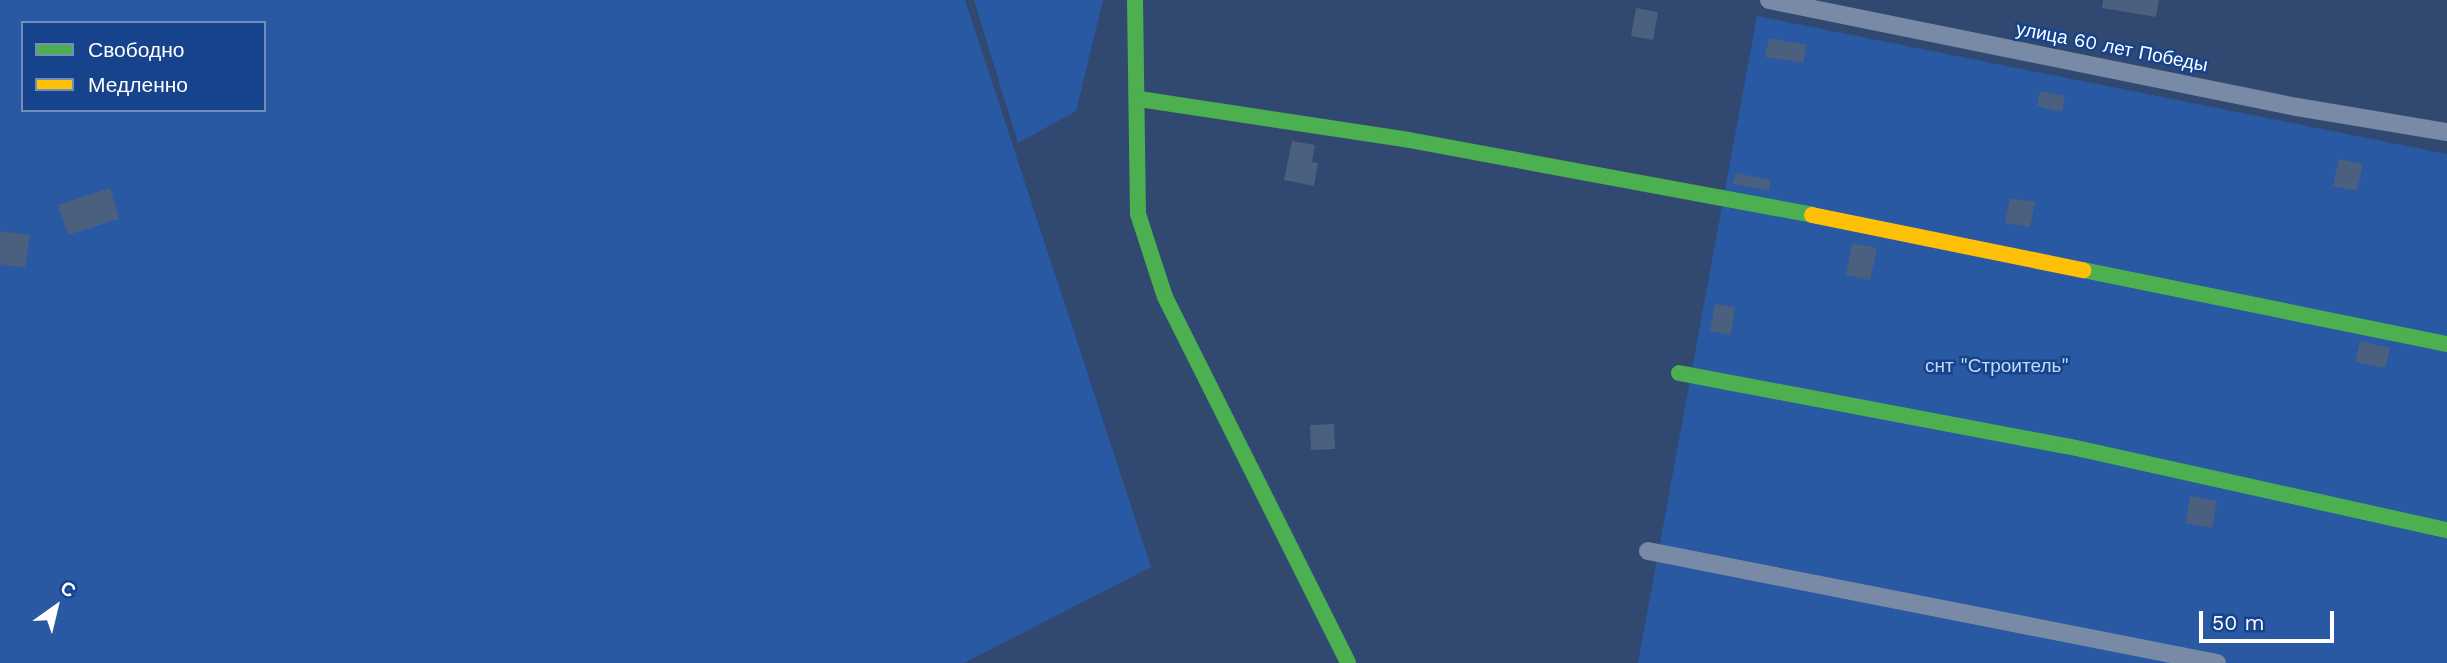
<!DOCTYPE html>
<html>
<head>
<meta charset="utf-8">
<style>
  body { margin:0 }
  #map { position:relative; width:2447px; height:663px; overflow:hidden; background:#314970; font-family:"Work Sans",sans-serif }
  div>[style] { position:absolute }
  .green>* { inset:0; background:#2959a2 }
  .building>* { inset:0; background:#4b5f7f }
  .street>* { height:18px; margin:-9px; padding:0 9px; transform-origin:9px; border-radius:9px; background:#788aa5 }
  .fast>* { height:16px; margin:-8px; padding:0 8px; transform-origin:8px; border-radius:8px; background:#4caf50 }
  .slow>* { height:16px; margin:-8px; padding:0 8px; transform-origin:8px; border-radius:8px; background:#ffc107 }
  span { translate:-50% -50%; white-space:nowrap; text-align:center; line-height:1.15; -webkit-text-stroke:5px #16438b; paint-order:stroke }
  .street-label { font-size:19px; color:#fff }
  .park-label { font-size:19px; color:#c5dbfb }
  .legend { position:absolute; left:21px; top:21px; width:245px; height:91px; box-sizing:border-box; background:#16438b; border:2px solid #738eb9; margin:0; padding:9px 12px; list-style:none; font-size:21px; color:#fff }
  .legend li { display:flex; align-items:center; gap:14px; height:35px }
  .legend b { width:35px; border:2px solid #738eb9 }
  .north { position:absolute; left:21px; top:572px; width:70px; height:70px; -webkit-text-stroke:5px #16438b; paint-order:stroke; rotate:34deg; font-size:19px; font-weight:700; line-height:28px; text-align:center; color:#fff }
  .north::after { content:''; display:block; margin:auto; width:24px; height:32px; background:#fff; clip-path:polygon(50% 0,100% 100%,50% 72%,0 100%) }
  .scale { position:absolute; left:2199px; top:611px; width:135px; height:32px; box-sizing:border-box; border:4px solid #fff; border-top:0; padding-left:9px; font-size:21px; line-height:24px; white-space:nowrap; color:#fff; -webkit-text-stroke:5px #16438b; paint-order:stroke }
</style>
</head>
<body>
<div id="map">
  <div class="green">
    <i style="clip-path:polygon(evenodd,0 0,965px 0,1151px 567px,964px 663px,0 663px,0 0,23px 23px,264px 23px,264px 110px,23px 110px,23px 23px)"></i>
    <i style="clip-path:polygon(974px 0,1103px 0,1076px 111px,1018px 143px)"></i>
    <i style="clip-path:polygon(1757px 16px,2447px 154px,2447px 663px,1638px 663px)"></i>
  </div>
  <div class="building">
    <i style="clip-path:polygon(2103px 0,2159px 0,2156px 17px,2102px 8px)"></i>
    <i style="clip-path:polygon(1636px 8px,1658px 12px,1653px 40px,1631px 36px)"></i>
    <i style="clip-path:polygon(1769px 38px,1807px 45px,1803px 63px,1765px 57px)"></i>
    <i style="clip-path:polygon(2040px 91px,2065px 96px,2062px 112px,2037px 106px)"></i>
    <i style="clip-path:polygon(1292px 141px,1315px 145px,1312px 162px,1318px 163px,1314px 186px,1284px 180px)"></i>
    <i style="clip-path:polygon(2339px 159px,2363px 164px,2357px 191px,2333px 186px)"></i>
    <i style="clip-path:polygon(1736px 173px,1771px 180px,1769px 191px,1733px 184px)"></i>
    <i style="clip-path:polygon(110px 188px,119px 219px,68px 235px,58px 205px)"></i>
    <i style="clip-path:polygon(2010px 198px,2035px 202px,2030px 227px,2005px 223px)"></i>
    <i style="clip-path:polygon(0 231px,30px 235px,25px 268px,0 264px)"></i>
    <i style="clip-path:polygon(1852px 243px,1877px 248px,1870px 280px,1846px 275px)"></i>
    <i style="clip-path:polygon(1715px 304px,1735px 307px,1731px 335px,1710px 331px)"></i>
    <i style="clip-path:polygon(2360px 341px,2390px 348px,2385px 368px,2355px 362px)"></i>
    <i style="clip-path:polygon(1334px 424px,1335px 449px,1311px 450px,1310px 425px)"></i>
    <i style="clip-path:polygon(2190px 496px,2217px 501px,2212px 528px,2186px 523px)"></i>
  </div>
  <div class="street">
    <i style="left:1769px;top:0;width:539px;rotate:11.46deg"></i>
    <i style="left:2297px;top:107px;width:152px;rotate:9.5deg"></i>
    <i style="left:1648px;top:551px;width:580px;rotate:11.14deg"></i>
  </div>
  <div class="fast">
    <i style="left:1135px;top:0;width:214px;rotate:89.2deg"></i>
    <i style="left:1138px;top:214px;width:87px;rotate:72deg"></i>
    <i style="left:1165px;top:297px;width:409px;rotate:63.4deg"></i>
    <i style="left:1139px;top:99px;width:273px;rotate:8.6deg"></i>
    <i style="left:1409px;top:140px;width:410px;rotate:10.5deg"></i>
    <i style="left:2083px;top:270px;width:371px;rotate:11.5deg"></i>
    <i style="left:1679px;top:373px;width:395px;rotate:10.7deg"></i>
    <i style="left:2067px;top:446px;width:389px;rotate:12.5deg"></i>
  </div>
  <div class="slow">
    <i style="left:1812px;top:215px;width:277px;rotate:11.5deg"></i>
  </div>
  <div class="street-label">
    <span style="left:2112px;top:47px;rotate:11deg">улица 60 лет Победы</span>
  </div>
  <div class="park-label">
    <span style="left:1997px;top:366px">снт "Строитель"</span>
  </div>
  <ul class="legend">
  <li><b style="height:9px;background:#4caf50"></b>Свободно</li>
  <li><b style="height:9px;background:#ffc107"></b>Медленно</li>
  </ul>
  <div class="north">С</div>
  <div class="scale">50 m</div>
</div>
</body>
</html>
